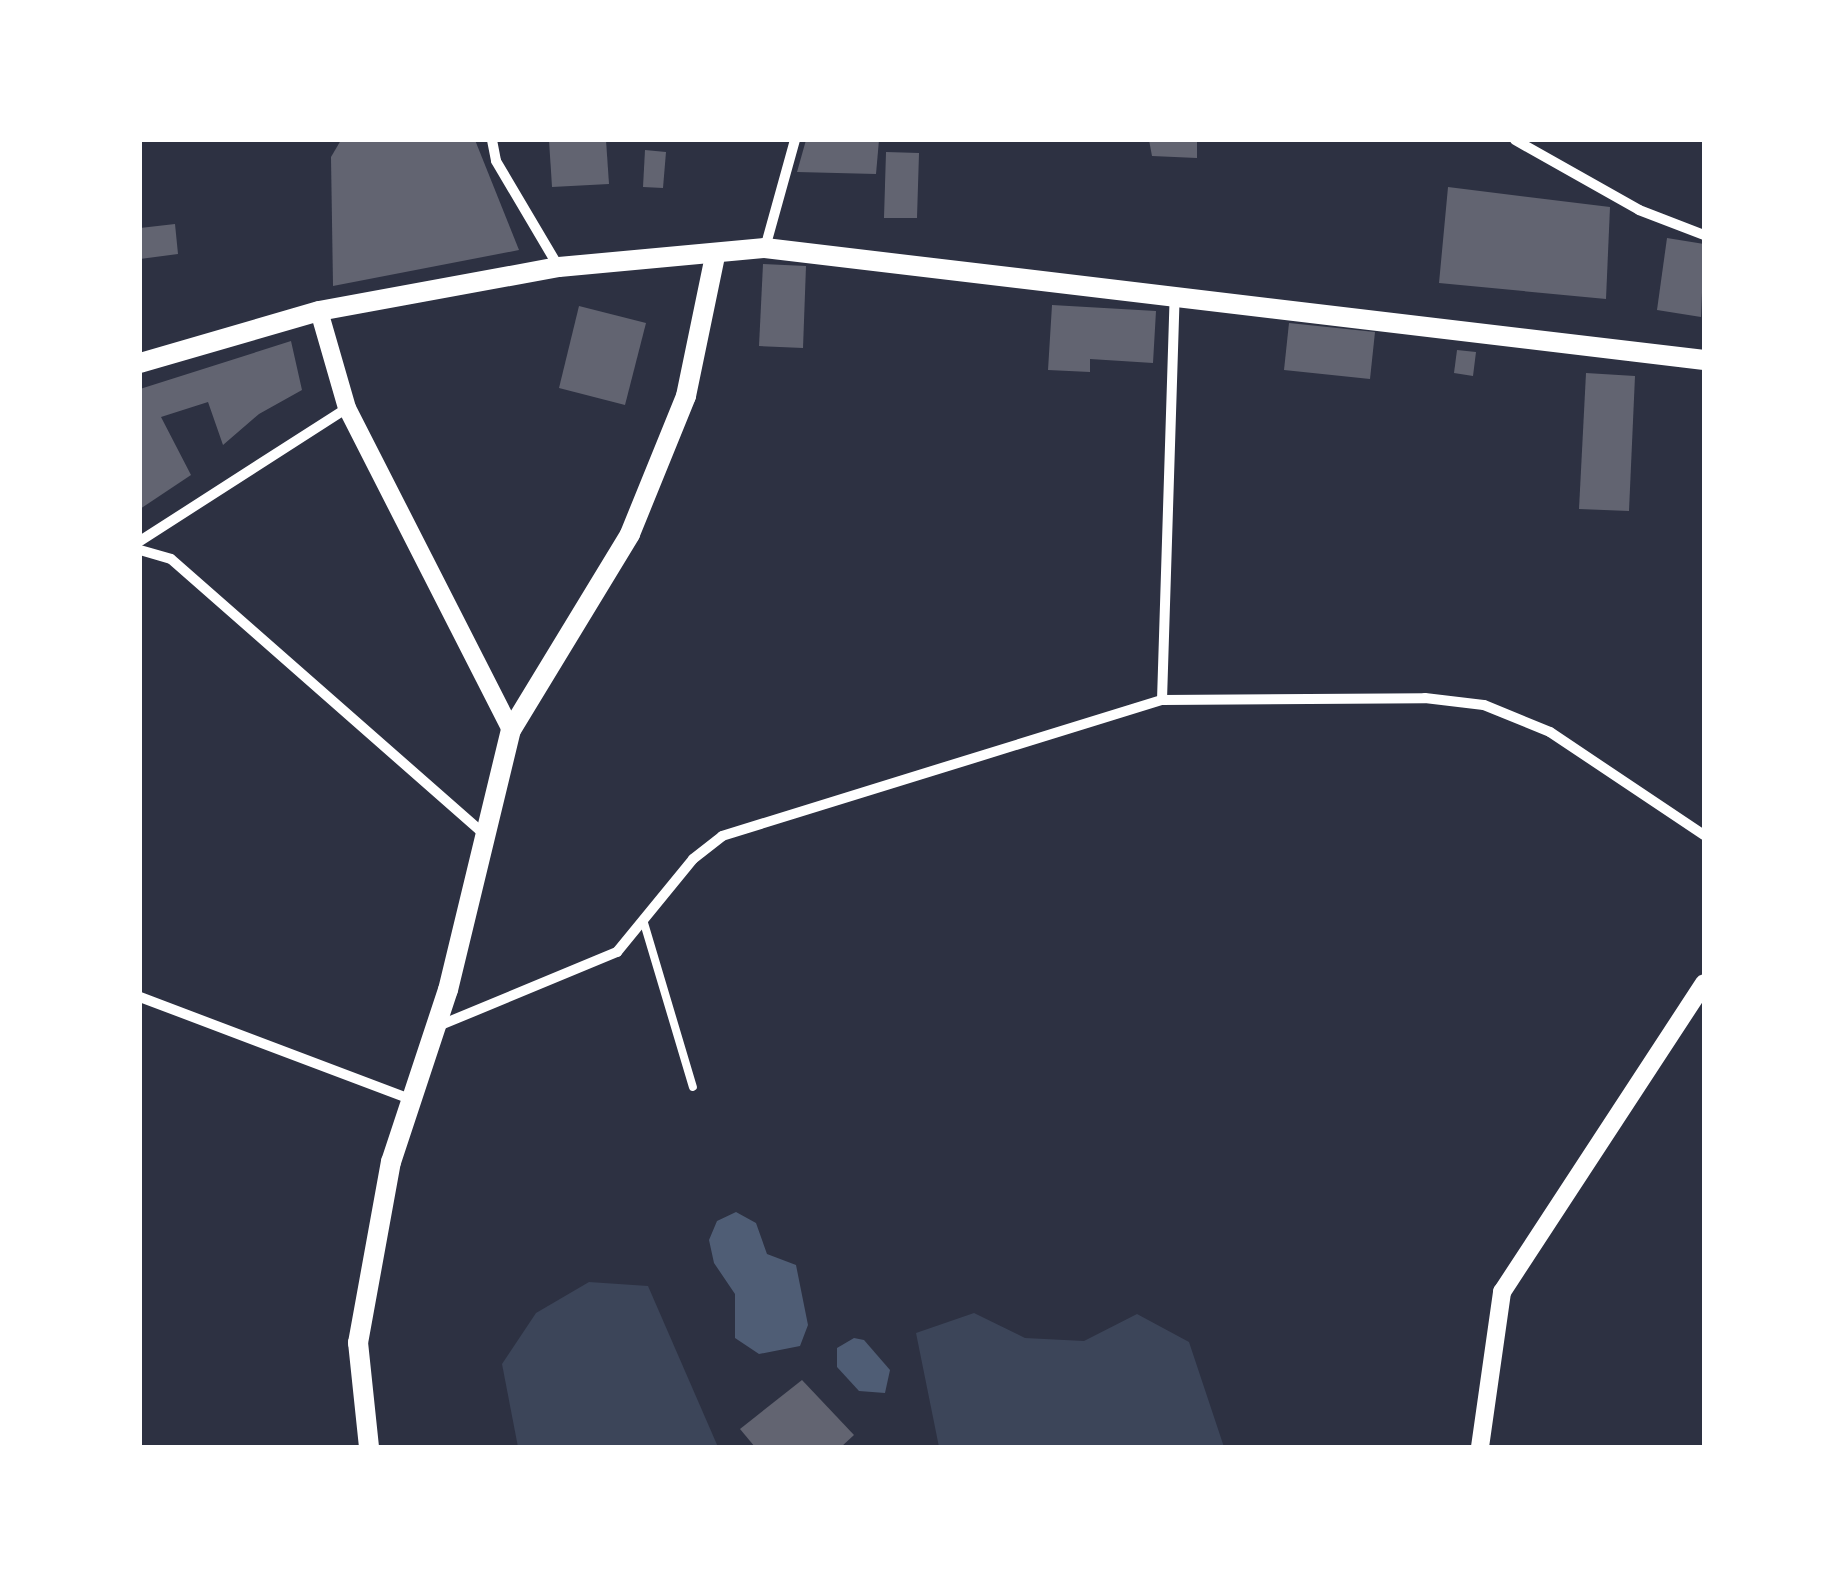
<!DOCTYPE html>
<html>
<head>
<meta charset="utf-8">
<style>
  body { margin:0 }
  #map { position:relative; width:1844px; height:1587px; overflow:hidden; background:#2d3142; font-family:"DejaVu Sans",sans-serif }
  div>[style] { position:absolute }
  .green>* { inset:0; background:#3c4559 }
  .water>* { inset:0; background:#4f5d75 }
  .building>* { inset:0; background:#626471 }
  .service>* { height:8px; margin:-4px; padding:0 4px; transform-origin:4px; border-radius:4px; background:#fff }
  .minor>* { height:10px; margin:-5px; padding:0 5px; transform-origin:5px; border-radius:5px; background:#fff }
  .tertiary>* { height:18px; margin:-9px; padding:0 9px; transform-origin:9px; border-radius:9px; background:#fff }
  .secondary>* { height:20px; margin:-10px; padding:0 10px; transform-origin:10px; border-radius:10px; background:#fff }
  span { translate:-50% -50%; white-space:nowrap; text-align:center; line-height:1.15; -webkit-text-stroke:8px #fff; paint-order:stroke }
  .frame { position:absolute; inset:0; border:142px solid #fff; pointer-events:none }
</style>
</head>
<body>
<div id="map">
  <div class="green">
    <i style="clip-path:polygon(589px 1282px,648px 1286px,718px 1447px,518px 1447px,502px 1364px,536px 1313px)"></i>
    <i style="clip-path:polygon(974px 1313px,1025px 1338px,1084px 1341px,1137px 1314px,1189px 1342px,1224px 1447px,939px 1447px,916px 1333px)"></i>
  </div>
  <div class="water">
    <i style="clip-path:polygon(736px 1212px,756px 1223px,767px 1254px,796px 1265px,808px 1325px,800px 1346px,759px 1354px,735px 1338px,735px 1294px,714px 1263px,709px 1240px,717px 1221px)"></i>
    <i style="clip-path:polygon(854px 1338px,864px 1340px,890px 1370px,885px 1393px,859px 1391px,837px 1367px,837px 1348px)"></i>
  </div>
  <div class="building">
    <i style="clip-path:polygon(341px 140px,475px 140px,519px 250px,333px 286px,331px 157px)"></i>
    <i style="clip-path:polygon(549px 140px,606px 140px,609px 184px,552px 187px)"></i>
    <i style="clip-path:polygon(806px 140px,879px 140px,876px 174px,797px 172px)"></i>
    <i style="clip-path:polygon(1149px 140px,1197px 140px,1197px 158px,1152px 156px)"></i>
    <i style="clip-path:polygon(645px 150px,666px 152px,663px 188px,643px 187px)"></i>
    <i style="clip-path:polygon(886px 152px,919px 153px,917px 218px,884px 218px)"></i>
    <i style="clip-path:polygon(1448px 187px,1610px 207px,1606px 299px,1439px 283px)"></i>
    <i style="clip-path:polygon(175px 224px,178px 254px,140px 259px,140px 228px)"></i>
    <i style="clip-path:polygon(1667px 238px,1704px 244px,1701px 317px,1657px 310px)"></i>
    <i style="clip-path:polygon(763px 264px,806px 266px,803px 348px,759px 346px)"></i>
    <i style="clip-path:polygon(1052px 305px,1156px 311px,1153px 363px,1090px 359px,1090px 372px,1048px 370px)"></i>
    <i style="clip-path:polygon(579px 306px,646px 323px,625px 405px,559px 388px)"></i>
    <i style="clip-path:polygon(1289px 323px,1375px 332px,1370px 379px,1284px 370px)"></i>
    <i style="clip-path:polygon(291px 341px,302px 390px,259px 414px,223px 445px,208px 402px,161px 417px,191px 475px,140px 509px,140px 389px)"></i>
    <i style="clip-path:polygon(1457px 350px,1476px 352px,1473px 376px,1454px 373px)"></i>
    <i style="clip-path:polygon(1586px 373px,1635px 376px,1629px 511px,1579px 509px)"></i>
    <i style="clip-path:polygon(802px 1380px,854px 1435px,841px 1447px,755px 1447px,740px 1429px)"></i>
  </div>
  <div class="service">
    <i style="left:644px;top:923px;width:171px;rotate:73.4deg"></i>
  </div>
  <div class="minor">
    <i style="left:492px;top:140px;width:21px;rotate:79deg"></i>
    <i style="left:496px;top:161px;width:122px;rotate:59.4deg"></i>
    <i style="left:1515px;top:140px;width:142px;rotate:29.4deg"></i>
    <i style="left:1639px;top:210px;width:70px;rotate:21deg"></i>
    <i style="left:765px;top:248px;width:112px;rotate:-74.5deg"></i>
    <i style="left:140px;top:541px;width:246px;rotate:-32.7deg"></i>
    <i style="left:140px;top:550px;width:32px;rotate:16deg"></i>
    <i style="left:171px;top:559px;width:414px;rotate:41.3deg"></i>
    <i style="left:1162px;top:700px;width:403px;rotate:-88.2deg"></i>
    <i style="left:140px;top:997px;width:289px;rotate:20.7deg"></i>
    <i style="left:436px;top:1027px;width:196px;rotate:-22.5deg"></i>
    <i style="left:617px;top:952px;width:120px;rotate:-50.7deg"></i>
    <i style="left:693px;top:859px;width:37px;rotate:-38deg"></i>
    <i style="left:722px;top:836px;width:461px;rotate:-17.2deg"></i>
    <i style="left:1162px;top:700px;width:263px;rotate:-0.4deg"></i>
    <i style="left:1425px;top:698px;width:59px;rotate:6.8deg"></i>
    <i style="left:1484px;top:705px;width:71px;rotate:22.2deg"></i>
    <i style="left:1550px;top:732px;width:185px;rotate:33.8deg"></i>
  </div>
  <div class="tertiary">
    <i style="left:319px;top:311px;width:101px;rotate:73.9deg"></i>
    <i style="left:347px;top:408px;width:361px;rotate:63deg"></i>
    <i style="left:1480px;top:1447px;width:157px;rotate:-81.9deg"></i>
    <i style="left:1502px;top:1292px;width:369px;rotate:-56.8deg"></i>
  </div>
  <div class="secondary">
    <i style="left:140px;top:363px;width:186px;rotate:-16.2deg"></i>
    <i style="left:319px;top:311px;width:244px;rotate:-10.4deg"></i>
    <i style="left:559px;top:267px;width:207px;rotate:-5.3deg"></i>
    <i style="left:765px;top:248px;width:946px;rotate:6.8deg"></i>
    <i style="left:369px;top:1447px;width:105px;rotate:-96deg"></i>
    <i style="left:358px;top:1343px;width:184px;rotate:-79.7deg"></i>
    <i style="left:391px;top:1162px;width:181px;rotate:-71.7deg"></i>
    <i style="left:448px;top:990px;width:268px;rotate:-76.4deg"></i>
    <i style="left:511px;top:730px;width:229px;rotate:-58.7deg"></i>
    <i style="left:630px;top:534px;width:149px;rotate:-67.9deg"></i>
    <i style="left:686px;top:396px;width:143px;rotate:-78.3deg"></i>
  </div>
  <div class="frame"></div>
</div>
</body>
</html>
